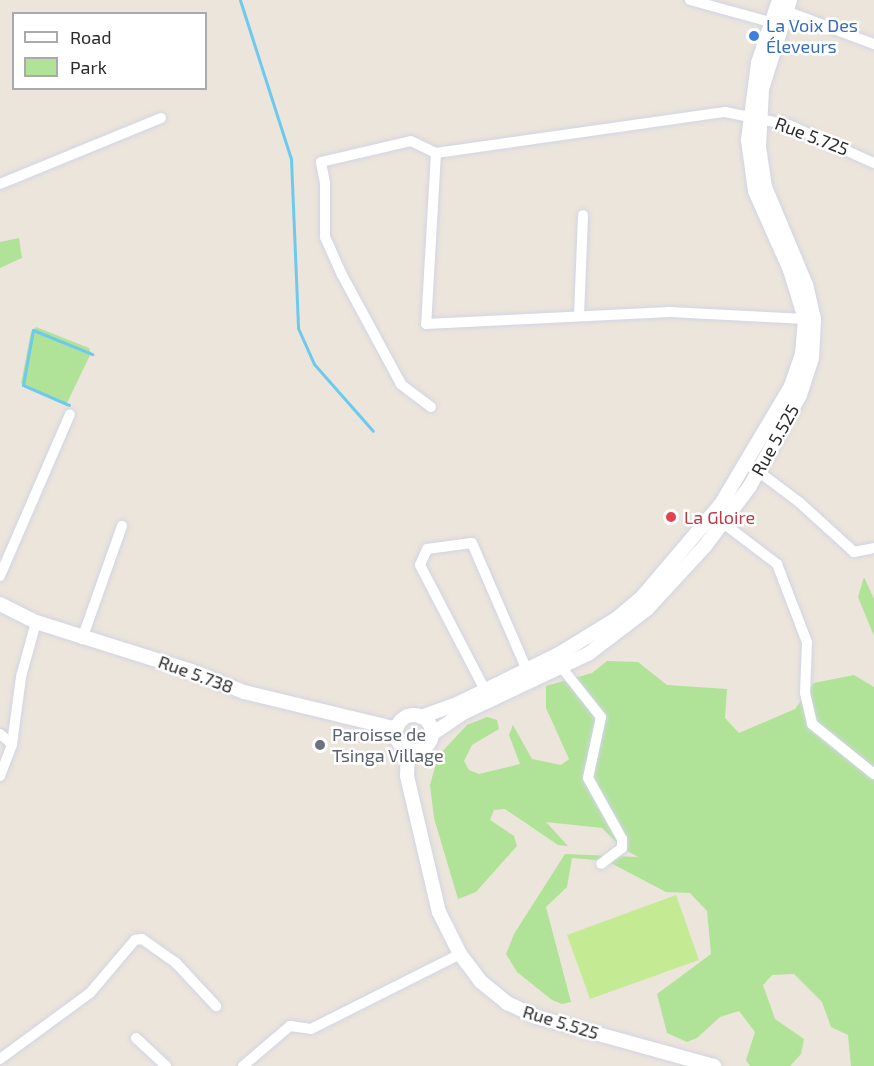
<!DOCTYPE html>
<html>
<head>
<meta charset="utf-8">
<style>
  body { margin:0 }
  #map { position:relative; width:874px; height:1066px; overflow:hidden; background:#ece5db; font-family:"Exo 2",sans-serif }
  div>[style] { position:absolute }
  .green>* { inset:0; background:#b0e397 }
  .pitch>* { inset:0; background:#c4eb93 }
  .stream>* { height:3px; margin:-1.5px; padding:0 1.5px; transform-origin:1.5px; border-radius:1.5px; background:#6dcaef }
  .roads { filter:drop-shadow(0 0 2px #d1d4e3) drop-shadow(0 0 2px #d1d4e3) }
  .street>* { height:10px; margin:-5px; padding:0 5px; transform-origin:5px; border-radius:5px; background:#fff }
  .secondary>* { height:14px; margin:-7px; padding:0 7px; transform-origin:7px; border-radius:7px; background:#fff }
  .secondary>.ring { margin:-7px; padding:0; box-sizing:content-box; background:none; border:14px solid #fff; border-radius:50% }
  .dots>* { width:16px; height:16px; translate:-50% -50%; box-sizing:border-box; border:3px solid #fff; border-radius:50% }
  span { translate:-50% -50%; white-space:nowrap; text-align:center; line-height:1.15; -webkit-text-stroke:5px #fff; paint-order:stroke }
  .shop-label { font-size:18px; color:#366cbe }
  .left { translate:0 -50%; text-align:left }
  .street-label { font-size:18px; color:#2a2a2a }
  .health-label { font-size:18px; color:#be3a42 }
  .worship-label { font-size:18px; color:#5b616d }
  .legend { position:absolute; left:12px; top:12px; width:195px; height:78px; box-sizing:border-box; background:#fff; border:2px solid #aaa; margin:0; padding:8px 10px; list-style:none; font-size:18px; color:#2a2a2a }
  .legend li { display:flex; align-items:center; gap:12px; height:30px }
  .legend b { width:30px; border:2px solid #aaa }
</style>
</head>
<body>
<div id="map">
  <div class="green">
    <i style="clip-path:polygon(19px 238px,22px 258px,0 268px,0 242px)"></i>
    <i style="clip-path:polygon(36px 327px,89px 348px,91px 353px,66px 405px,21px 383px,31px 332px)"></i>
    <i style="clip-path:polygon(864px 577px,874px 599px,874px 636px,858px 597px)"></i>
    <i style="clip-path:polygon(607px 661px,638px 662px,667px 685px,727px 689px,725px 718px,739px 733px,795px 709px,814px 683px,854px 675px,874px 687px,874px 1066px,851px 1066px,848px 1035px,831px 1027px,822px 1002px,794px 974px,772px 975px,763px 985px,775px 1019px,804px 1039px,801px 1054px,790px 1066px,750px 1066px,746px 1060px,755px 1032px,739px 1011px,720px 1017px,697px 1038px,687px 1042px,667px 1033px,657px 994px,711px 954px,707px 911px,690px 893px,666px 892px,607px 861px,572px 858px,567px 887px,546px 907px,571px 1002px,562px 1004px,552px 1000px,517px 972px,506px 954px,514px 934px,565px 854px,638px 857px,622px 848px,602px 828px,546px 822px,568px 846px,558px 845px,505px 809px,494px 810px,490px 820px,514px 836px,517px 846px,476px 892px,458px 899px,434px 818px,430px 785px,438px 756px,467px 725px,487px 717px,497px 720px,499px 729px,472px 745px,464px 761px,469px 770px,479px 774px,520px 764px,509px 735px,513px 725px,532px 759px,561px 765px,569px 759px,546px 708px,546px 686px,592px 673px)"></i>
  </div>
  <div class="pitch">
    <i style="clip-path:polygon(676px 895px,699px 960px,590px 999px,567px 935px)"></i>
  </div>
  <div class="stream">
    <i style="left:240px;top:0;width:167px;rotate:72.2deg"></i>
    <i style="left:291px;top:159px;width:169px;rotate:87.6deg"></i>
    <i style="left:298px;top:328px;width:39px;rotate:66deg"></i>
    <i style="left:314px;top:364px;width:89px;rotate:48.6deg"></i>
    <i style="left:69px;top:405px;width:50px;rotate:-156.5deg"></i>
    <i style="left:23px;top:385px;width:56px;rotate:-79.7deg"></i>
    <i style="left:33px;top:330px;width:64px;rotate:22.1deg"></i>
  </div>
  <div class="roads">
    <div class="street">
      <i style="left:690px;top:0;width:83px;rotate:15.4deg"></i>
      <i style="left:786px;top:11px;width:94px;rotate:20.6deg"></i>
      <i style="left:436px;top:153px;width:292px;rotate:-8.1deg"></i>
      <i style="left:725px;top:112px;width:65px;rotate:11.5deg"></i>
      <i style="left:789px;top:125px;width:93px;rotate:24.1deg"></i>
      <i style="left:0;top:184px;width:174px;rotate:-22.3deg"></i>
      <i style="left:579px;top:316px;width:101px;rotate:-87.7deg"></i>
      <i style="left:431px;top:407px;width:38px;rotate:-143deg"></i>
      <i style="left:401px;top:384px;width:124px;rotate:-118.4deg"></i>
      <i style="left:342px;top:275px;width:42px;rotate:-114.1deg"></i>
      <i style="left:325px;top:237px;width:54px;rotate:-90deg"></i>
      <i style="left:325px;top:183px;width:21px;rotate:-101deg"></i>
      <i style="left:321px;top:162px;width:92px;rotate:-13.1deg"></i>
      <i style="left:411px;top:141px;width:28px;rotate:26deg"></i>
      <i style="left:436px;top:153px;width:171px;rotate:93.3deg"></i>
      <i style="left:426px;top:324px;width:244px;rotate:-2.8deg"></i>
      <i style="left:670px;top:312px;width:135px;rotate:3deg"></i>
      <i style="left:759px;top:472px;width:50px;rotate:36.9deg"></i>
      <i style="left:799px;top:502px;width:74px;rotate:42.3deg"></i>
      <i style="left:854px;top:552px;width:20px;rotate:-11deg"></i>
      <i style="left:723px;top:523px;width:68px;rotate:37.2deg"></i>
      <i style="left:777px;top:564px;width:84px;rotate:69deg"></i>
      <i style="left:807px;top:642px;width:51px;rotate:92.2deg"></i>
      <i style="left:805px;top:693px;width:32px;rotate:77deg"></i>
      <i style="left:812px;top:724px;width:80px;rotate:38.9deg"></i>
      <i style="left:0;top:576px;width:176px;rotate:-66.6deg"></i>
      <i style="left:82px;top:639px;width:120px;rotate:-70.5deg"></i>
      <i style="left:562px;top:668px;width:63px;rotate:51.5deg"></i>
      <i style="left:601px;top:717px;width:62px;rotate:102deg"></i>
      <i style="left:588px;top:778px;width:70px;rotate:60.9deg"></i>
      <i style="left:622px;top:839px;width:9px;rotate:90deg"></i>
      <i style="left:622px;top:848px;width:26px;rotate:143deg"></i>
      <i style="left:485px;top:690px;width:141px;rotate:-117.5deg"></i>
      <i style="left:420px;top:565px;width:17px;rotate:-66deg"></i>
      <i style="left:427px;top:549px;width:45px;rotate:-7.6deg"></i>
      <i style="left:472px;top:543px;width:138px;rotate:66.6deg"></i>
      <i style="left:0;top:734px;width:16px;rotate:40deg"></i>
      <i style="left:0;top:776px;width:34px;rotate:-69deg"></i>
      <i style="left:12px;top:744px;width:68px;rotate:-82.3deg"></i>
      <i style="left:21px;top:677px;width:57px;rotate:-74.7deg"></i>
      <i style="left:136px;top:1038px;width:41px;rotate:43deg"></i>
      <i style="left:0;top:1059px;width:112px;rotate:-36.3deg"></i>
      <i style="left:90px;top:993px;width:70px;rotate:-49.7deg"></i>
      <i style="left:135px;top:940px;width:7px;rotate:-8deg"></i>
      <i style="left:142px;top:939px;width:42px;rotate:35.2deg"></i>
      <i style="left:176px;top:963px;width:59px;rotate:47.1deg"></i>
      <i style="left:243px;top:1066px;width:62px;rotate:-40.4deg"></i>
      <i style="left:290px;top:1026px;width:21px;rotate:8deg"></i>
      <i style="left:311px;top:1029px;width:167px;rotate:-26.7deg"></i>
    </div>
    <div class="secondary">
      <i style="left:0;top:604px;width:40px;rotate:26.6deg"></i>
      <i style="left:36px;top:622px;width:163px;rotate:17.5deg"></i>
      <i style="left:191px;top:671px;width:57px;rotate:21.6deg"></i>
      <i style="left:244px;top:692px;width:157px;rotate:13.6deg"></i>
      <i class="ring" style="left:396px;top:715px;width:22px;height:22px"></i>
      <i style="left:421px;top:717px;width:38px;rotate:-20deg"></i>
      <i style="left:457px;top:704px;width:114px;rotate:-26.1deg"></i>
      <i style="left:559px;top:654px;width:67px;rotate:-31.6deg"></i>
      <i style="left:616px;top:619px;width:35px;rotate:-40deg"></i>
      <i style="left:643px;top:596px;width:121px;rotate:-49.7deg"></i>
      <i style="left:721px;top:504px;width:137px;rotate:-59.3deg"></i>
      <i style="left:791px;top:386px;width:34px;rotate:-71deg"></i>
      <i style="left:802px;top:354px;width:35px;rotate:-85deg"></i>
      <i style="left:805px;top:319px;width:51px;rotate:-107deg"></i>
      <i style="left:790px;top:270px;width:86px;rotate:-113.9deg"></i>
      <i style="left:755px;top:191px;width:51px;rotate:-97.8deg"></i>
      <i style="left:748px;top:140px;width:78px;rotate:-82.6deg"></i>
      <i style="left:758px;top:63px;width:66px;rotate:-71.6deg"></i>
      <i style="left:432px;top:734px;width:37px;rotate:-34deg"></i>
      <i style="left:463px;top:713px;width:138px;rotate:-25.3deg"></i>
      <i style="left:588px;top:654px;width:74px;rotate:-37.3deg"></i>
      <i style="left:647px;top:609px;width:86px;rotate:-47.4deg"></i>
      <i style="left:705px;top:546px;width:75px;rotate:-53.1deg"></i>
      <i style="left:750px;top:486px;width:104px;rotate:-61.2deg"></i>
      <i style="left:800px;top:395px;width:39px;rotate:-72deg"></i>
      <i style="left:812px;top:358px;width:39px;rotate:-87deg"></i>
      <i style="left:814px;top:319px;width:35px;rotate:-103deg"></i>
      <i style="left:806px;top:285px;width:106px;rotate:-112.7deg"></i>
      <i style="left:765px;top:187px;width:40px;rotate:-98.5deg"></i>
      <i style="left:759px;top:147px;width:58px;rotate:-87deg"></i>
      <i style="left:762px;top:89px;width:93px;rotate:-72.5deg"></i>
      <i style="left:408px;top:750px;width:26px;rotate:92deg"></i>
      <i style="left:407px;top:776px;width:140px;rotate:76.8deg"></i>
      <i style="left:439px;top:912px;width:47px;rotate:63.4deg"></i>
      <i style="left:460px;top:954px;width:34px;rotate:53deg"></i>
      <i style="left:480px;top:981px;width:35px;rotate:39deg"></i>
      <i style="left:507px;top:1003px;width:33px;rotate:25deg"></i>
      <i style="left:537px;top:1017px;width:184px;rotate:15.5deg"></i>
    </div>
  </div>
  <div class="dots">
    <i style="left:754px;top:36px;background:#3f7fe0"></i>
    <i style="left:671px;top:517px;background:#e0444e"></i>
    <i style="left:320px;top:745px;background:#6b7280"></i>
  </div>
  <div class="shop-label">
    <span class="left" style="left:766px;top:36px">La Voix Des<br>Éleveurs</span>
  </div>
  <div class="street-label">
    <span style="left:812px;top:136px;rotate:21deg">Rue 5.725</span>
    <span style="left:775px;top:440px;rotate:-61deg">Rue 5.525</span>
    <span style="left:196px;top:674px;rotate:20deg">Rue 5.738</span>
    <span style="left:561px;top:1022px;rotate:17deg">Rue 5.525</span>
  </div>
  <div class="health-label">
    <span class="left" style="left:684px;top:517px">La Gloire</span>
  </div>
  <div class="worship-label">
    <span class="left" style="left:332px;top:745px">Paroisse de<br>Tsinga Village</span>
  </div>
  <ul class="legend">
  <li><b style="height:8px;background:#fff"></b>Road</li>
  <li><b style="height:16px;background:#b0e397"></b>Park</li>
  </ul>
</div>
</body>
</html>
